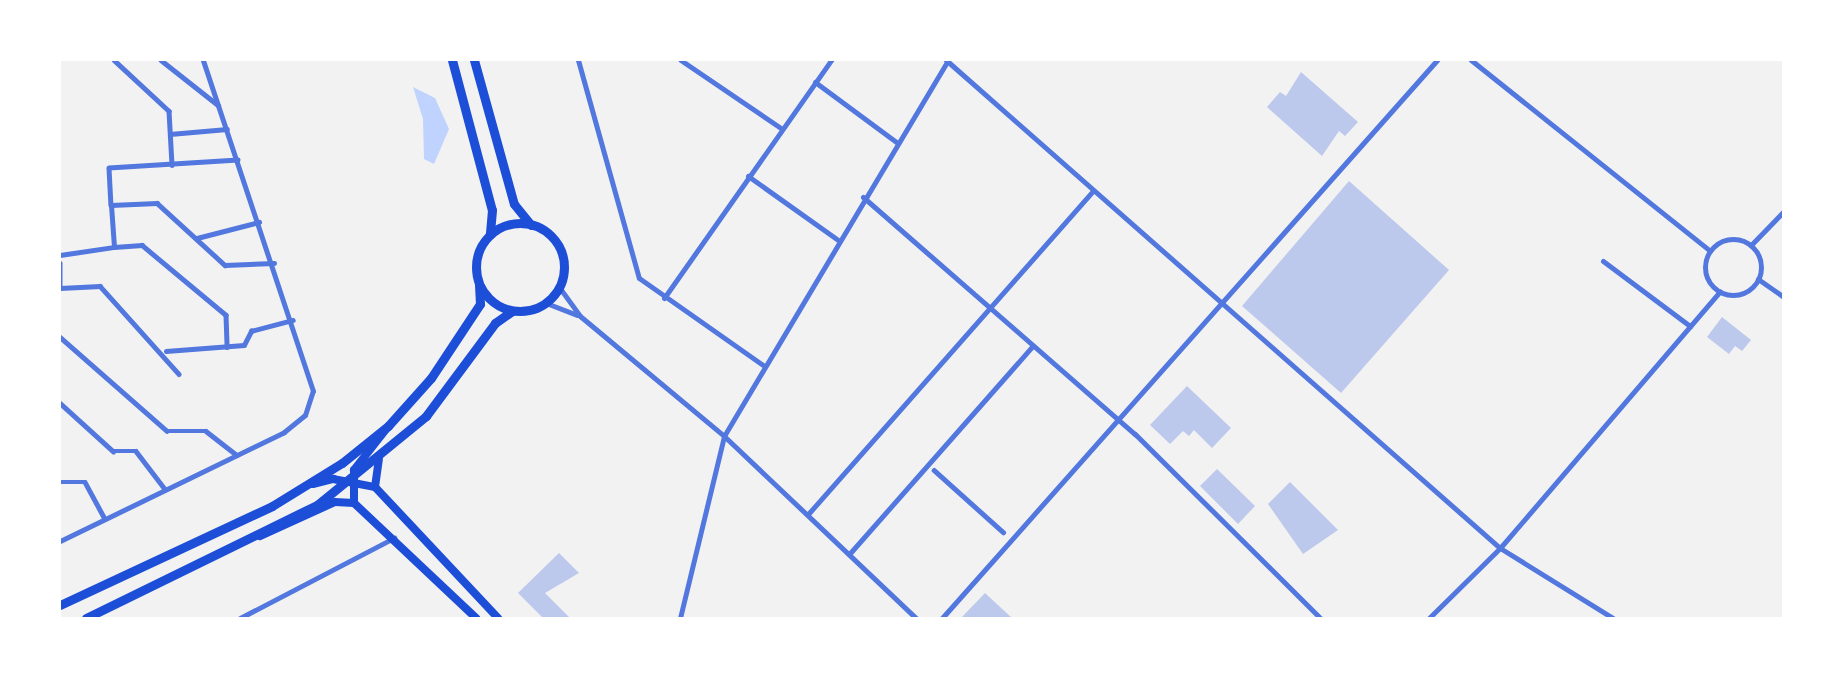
<!DOCTYPE html>
<html>
<head>
<meta charset="utf-8">
<style>
  body { margin:0 }
  #map { position:relative; width:1843px; height:678px; overflow:hidden; background:#f2f2f2; font-family:"Source Serif 4",serif }
  div>[style] { position:absolute }
  .water>* { inset:0; background:#bfd3fe }
  .building>* { inset:0; background:#bdc9ec }
  .pedestrian>* { height:4.5px; margin:-2.25px; padding:0 2.25px; transform-origin:2.25px; border-radius:2.25px; background:#5277de }
  .minor>* { height:5px; margin:-2.5px; padding:0 2.5px; transform-origin:2.5px; border-radius:2.5px; background:#5277de }
  .minor>.ring { margin:-2.5px; padding:0; box-sizing:content-box; background:none; border:5px solid #5277de; border-radius:50% }
  .secondary>* { height:8px; margin:-4px; padding:0 4px; transform-origin:4px; border-radius:4px; background:#1d4ed8 }
  .primary>* { height:9px; margin:-4.5px; padding:0 4.5px; transform-origin:4.5px; border-radius:4.5px; background:#1d4ed8 }
  .primary>.ring { margin:-4.5px; padding:0; box-sizing:content-box; background:none; border:9px solid #1d4ed8; border-radius:50% }
  span { translate:-50% -50%; white-space:nowrap; text-align:center; line-height:1.15; -webkit-text-stroke:7px #fff; paint-order:stroke }
  .frame { position:absolute; inset:0; border:61px solid #fff; pointer-events:none }
</style>
</head>
<body>
<div id="map">
  <div class="water">
    <i style="clip-path:polygon(413px 87px,435px 98px,449px 129px,434px 164px,424px 159px,423px 119px)"></i>
  </div>
  <div class="building">
    <i style="clip-path:polygon(1301px 72px,1358px 122px,1345px 136px,1339px 131px,1322px 156px,1267px 107px,1280px 92px,1286px 96px)"></i>
    <i style="clip-path:polygon(1349px 181px,1449px 270px,1341px 393px,1242px 306px)"></i>
    <i style="clip-path:polygon(1722px 317px,1751px 340px,1742px 351px,1735px 346px,1729px 354px,1707px 337px)"></i>
    <i style="clip-path:polygon(1187px 386px,1231px 428px,1212px 448px,1194px 430px,1189px 436px,1183px 431px,1170px 444px,1150px 425px)"></i>
    <i style="clip-path:polygon(1217px 469px,1255px 506px,1238px 524px,1200px 486px)"></i>
    <i style="clip-path:polygon(1290px 482px,1338px 530px,1303px 554px,1268px 504px)"></i>
    <i style="clip-path:polygon(559px 553px,579px 573px,545px 593px,570px 618px,543px 618px,518px 593px)"></i>
    <i style="clip-path:polygon(985px 593px,1012px 618px,961px 618px)"></i>
  </div>
  <div class="pedestrian">
    <i style="left:114px;top:60px;width:75px;rotate:42.8deg"></i>
    <i style="left:169px;top:111px;width:54px;rotate:86.8deg"></i>
    <i style="left:161px;top:60px;width:73px;rotate:38.3deg"></i>
    <i style="left:681px;top:60px;width:121px;rotate:34.2deg"></i>
    <i style="left:170px;top:134px;width:57px;rotate:-5deg"></i>
    <i style="left:238px;top:160px;width:129px;rotate:176.5deg"></i>
    <i style="left:109px;top:168px;width:37px;rotate:87deg"></i>
    <i style="left:111px;top:205px;width:46px;rotate:-2.5deg"></i>
    <i style="left:157px;top:203px;width:92px;rotate:42.4deg"></i>
    <i style="left:225px;top:265px;width:49px;rotate:-2.3deg"></i>
    <i style="left:197px;top:238px;width:64px;rotate:-14.5deg"></i>
    <i style="left:114px;top:247px;width:28px;rotate:-4deg"></i>
    <i style="left:142px;top:245px;width:109px;rotate:39.8deg"></i>
    <i style="left:226px;top:315px;width:32px;rotate:88deg"></i>
    <i style="left:60px;top:255px;width:55px;rotate:-8.4deg"></i>
    <i style="left:114px;top:247px;width:42px;rotate:-94.1deg"></i>
    <i style="left:60px;top:263px;width:25px;rotate:90deg"></i>
    <i style="left:60px;top:288px;width:40px;rotate:-2.9deg"></i>
    <i style="left:100px;top:286px;width:118px;rotate:48.1deg"></i>
    <i style="left:60px;top:337px;width:142px;rotate:41.3deg"></i>
    <i style="left:167px;top:431px;width:39px"></i>
    <i style="left:206px;top:431px;width:39px;rotate:38deg"></i>
    <i style="left:166px;top:351px;width:78px;rotate:-4.4deg"></i>
    <i style="left:244px;top:345px;width:16px;rotate:-63deg"></i>
    <i style="left:251px;top:331px;width:43px;rotate:-14.7deg"></i>
    <i style="left:60px;top:403px;width:72px;rotate:42.2deg"></i>
    <i style="left:113px;top:451px;width:23px"></i>
    <i style="left:136px;top:451px;width:48px;rotate:52.7deg"></i>
    <i style="left:934px;top:470px;width:93px;rotate:41.9deg"></i>
    <i style="left:60px;top:482px;width:25px"></i>
    <i style="left:85px;top:482px;width:42px;rotate:61.6deg"></i>
  </div>
  <div class="minor">
    <i style="left:578px;top:60px;width:226px;rotate:74.4deg"></i>
    <i style="left:639px;top:278px;width:151px;rotate:35.1deg"></i>
    <i style="left:946px;top:60px;width:738px;rotate:41.38deg"></i>
    <i style="left:1500px;top:548px;width:133px;rotate:31.8deg"></i>
    <i style="left:1471px;top:60px;width:306px;rotate:38.6deg"></i>
    <i style="left:815px;top:82px;width:101px;rotate:36.5deg"></i>
    <i style="left:748px;top:176px;width:110px;rotate:35.4deg"></i>
    <i style="left:863px;top:197px;width:361px;rotate:41.1deg"></i>
    <i style="left:1135px;top:434px;width:261px;rotate:44.8deg"></i>
    <i class="ring" style="left:1705px;top:239px;width:51px;height:51px"></i>
    <i style="left:1751px;top:245px;width:47px;rotate:-45.9deg"></i>
    <i style="left:1603px;top:261px;width:109px;rotate:36.8deg"></i>
    <i style="left:1758px;top:279px;width:32px;rotate:35deg"></i>
    <i style="left:559px;top:287px;width:36px;rotate:54deg"></i>
    <i style="left:580px;top:316px;width:187px;rotate:39.8deg"></i>
    <i style="left:724px;top:436px;width:265px;rotate:43.5deg"></i>
    <i style="left:664px;top:298px;width:291px;rotate:-54.9deg"></i>
    <i style="left:546px;top:303px;width:33px;rotate:21deg"></i>
    <i style="left:809px;top:513px;width:428px;rotate:-48.6deg"></i>
    <i style="left:60px;top:541px;width:249px;rotate:-25.9deg"></i>
    <i style="left:284px;top:432px;width:27px;rotate:-39deg"></i>
    <i style="left:305px;top:415px;width:25px;rotate:-72deg"></i>
    <i style="left:313px;top:391px;width:349px;rotate:-108.4deg"></i>
    <i style="left:851px;top:552px;width:273px;rotate:-48.6deg"></i>
    <i style="left:240px;top:618px;width:174px;rotate:-27.5deg"></i>
    <i style="left:680px;top:618px;width:187px;rotate:-76.4deg"></i>
    <i style="left:724px;top:436px;width:438px;rotate:-59.2deg"></i>
    <i style="left:942px;top:618px;width:746px;rotate:-48.42deg"></i>
    <i style="left:1429px;top:618px;width:100px;rotate:-44.6deg"></i>
    <i style="left:1500px;top:548px;width:338px;rotate:-49.4deg"></i>
  </div>
  <div class="secondary">
    <i style="left:313px;top:484px;width:21px;rotate:-14deg"></i>
    <i style="left:333px;top:479px;width:43px;rotate:10.8deg"></i>
    <i style="left:375px;top:487px;width:180px;rotate:46.8deg"></i>
    <i style="left:375px;top:487px;width:28px;rotate:-82deg"></i>
    <i style="left:354px;top:503px;width:168px;rotate:43.3deg"></i>
    <i style="left:354px;top:503px;width:33px;rotate:-90deg"></i>
    <i style="left:354px;top:470px;width:53px;rotate:-51.8deg"></i>
    <i style="left:260px;top:536px;width:82px;rotate:-24.4deg"></i>
    <i style="left:335px;top:502px;width:19px;rotate:3deg"></i>
  </div>
  <div class="primary">
    <i style="left:452px;top:60px;width:155px;rotate:75.1deg"></i>
    <i style="left:492px;top:210px;width:25px;rotate:95deg"></i>
    <i style="left:474px;top:60px;width:149px;rotate:74.5deg"></i>
    <i style="left:514px;top:204px;width:27px;rotate:51deg"></i>
    <i class="ring" style="left:476px;top:223px;width:79px;height:79px"></i>
    <i style="left:60px;top:605px;width:234px;rotate:-25deg"></i>
    <i style="left:272px;top:506px;width:82px;rotate:-31.6deg"></i>
    <i style="left:342px;top:463px;width:59px;rotate:-38.8deg"></i>
    <i style="left:388px;top:426px;width:64px;rotate:-48.1deg"></i>
    <i style="left:431px;top:378px;width:89px;rotate:-56.5deg"></i>
    <i style="left:480px;top:304px;width:19px;rotate:-93deg"></i>
    <i style="left:86px;top:618px;width:257px;rotate:-26.1deg"></i>
    <i style="left:317px;top:505px;width:141px;rotate:-39.2deg"></i>
    <i style="left:426px;top:416px;width:116px;rotate:-53.4deg"></i>
    <i style="left:495px;top:323px;width:21px;rotate:-35deg"></i>
  </div>
  <div class="frame"></div>
</div>
</body>
</html>
